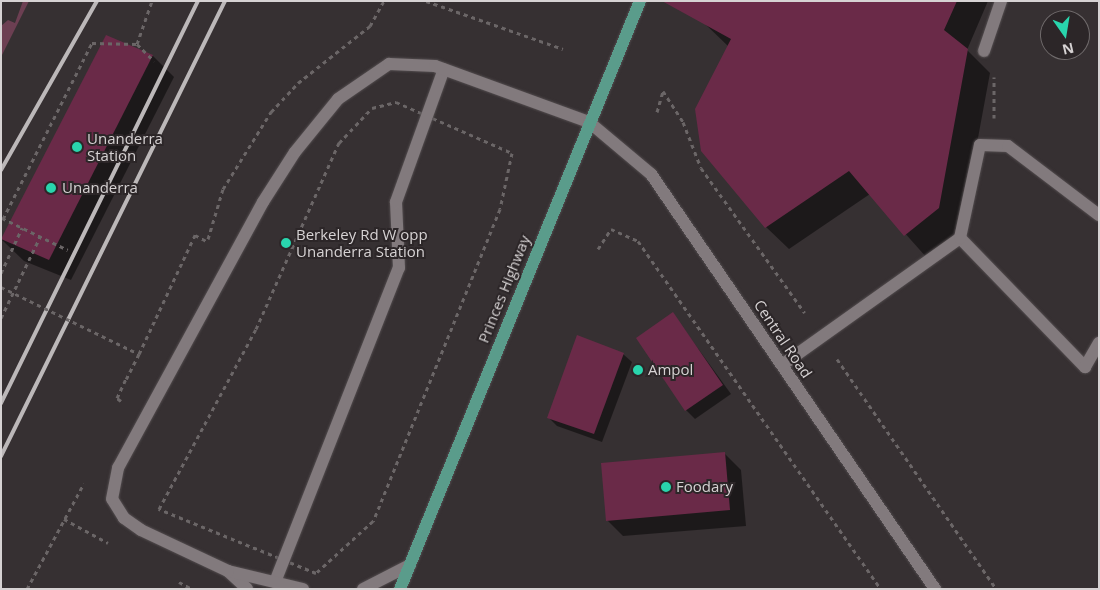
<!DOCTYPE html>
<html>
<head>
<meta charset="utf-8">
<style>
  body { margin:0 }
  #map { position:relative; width:1100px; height:590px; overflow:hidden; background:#363032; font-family:"Open Sans",sans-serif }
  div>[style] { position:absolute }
  .green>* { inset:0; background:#6c3f52 }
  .shadow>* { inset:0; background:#0007 }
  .building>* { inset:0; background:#6a2a48 }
  .path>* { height:3px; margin-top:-1.5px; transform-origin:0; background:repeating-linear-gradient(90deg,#6b6667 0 4px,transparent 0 8px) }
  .roads { filter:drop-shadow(0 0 1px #524c4e) drop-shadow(0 0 1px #524c4e) }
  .service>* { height:12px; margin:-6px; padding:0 6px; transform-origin:6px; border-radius:6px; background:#827a7d }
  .minor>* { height:12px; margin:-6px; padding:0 6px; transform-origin:6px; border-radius:6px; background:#827a7d }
  .tertiary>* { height:12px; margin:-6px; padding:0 6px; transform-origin:6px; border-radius:6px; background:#827a7d }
  .primary>* { height:12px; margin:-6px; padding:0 6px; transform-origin:6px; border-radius:6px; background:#5a9c8b }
  .rail>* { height:4px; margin:-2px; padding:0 2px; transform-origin:2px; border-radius:2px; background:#bcb8b9 }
  .path-bridge>* { height:3px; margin-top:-1.5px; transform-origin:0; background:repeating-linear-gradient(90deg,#6b6667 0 4px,transparent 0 8px) }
  .dots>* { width:14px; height:14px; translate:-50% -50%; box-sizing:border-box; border:2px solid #2c2628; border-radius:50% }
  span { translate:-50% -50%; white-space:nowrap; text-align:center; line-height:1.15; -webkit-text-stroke:4px #2c2628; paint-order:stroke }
  .poi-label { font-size:15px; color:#d6d2d3 }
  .left { translate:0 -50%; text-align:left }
  .street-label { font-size:15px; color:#d6d2d3 }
  .frame { position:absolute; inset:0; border:2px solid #d6d2d3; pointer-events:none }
  .north { position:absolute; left:1040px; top:10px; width:50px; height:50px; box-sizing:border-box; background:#2c2628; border:1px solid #706b6c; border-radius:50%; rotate:167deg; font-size:14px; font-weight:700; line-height:20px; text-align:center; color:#d6d2d3 }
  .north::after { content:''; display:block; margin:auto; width:18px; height:22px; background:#29d5ad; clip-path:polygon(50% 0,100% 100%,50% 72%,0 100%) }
</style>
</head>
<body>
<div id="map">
  <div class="green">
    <i style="clip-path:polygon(23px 1px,29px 1px,1px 57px,1px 26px,8px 20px,15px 23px)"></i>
  </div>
  <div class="shadow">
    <i style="clip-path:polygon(711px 1px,988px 1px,967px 50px,990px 73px,961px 230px,927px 258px,870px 194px,789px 249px,766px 227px,729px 47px,703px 22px)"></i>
    <i style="clip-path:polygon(106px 36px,153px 56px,174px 77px,71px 280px,24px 261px,2px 240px)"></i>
    <i style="clip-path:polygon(673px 314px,731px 394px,695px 419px,686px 410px)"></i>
    <i style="clip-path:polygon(623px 354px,632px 362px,602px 442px,557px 426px,548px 417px)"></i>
    <i style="clip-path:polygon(725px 454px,741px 470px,746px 526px,623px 536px,607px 520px)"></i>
  </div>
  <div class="building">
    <i style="clip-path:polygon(662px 1px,957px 1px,944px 30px,968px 49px,939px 208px,904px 236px,849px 171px,765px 228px,701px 151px,695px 109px,731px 39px)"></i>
    <i style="clip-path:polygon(106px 35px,153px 55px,49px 260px,1px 239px)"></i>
    <i style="clip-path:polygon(673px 312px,723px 385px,685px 411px,636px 338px)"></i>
    <i style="clip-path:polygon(577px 335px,624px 353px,594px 434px,547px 418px)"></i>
    <i style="clip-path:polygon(725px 452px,730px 510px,606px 521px,601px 463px)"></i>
  </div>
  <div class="path">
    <i style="left:426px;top:1px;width:145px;rotate:19.3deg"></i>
    <i style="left:137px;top:44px;width:46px;rotate:-70.8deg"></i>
    <i style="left:663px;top:91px;width:37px;rotate:57deg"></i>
    <i style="left:683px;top:122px;width:49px;rotate:68.6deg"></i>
    <i style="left:701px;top:168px;width:178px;rotate:54.4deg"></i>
    <i style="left:396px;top:102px;width:127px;rotate:23.7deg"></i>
    <i style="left:512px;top:153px;width:57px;rotate:102.1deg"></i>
    <i style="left:500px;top:209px;width:337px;rotate:112.1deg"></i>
    <i style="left:373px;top:521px;width:77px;rotate:137.6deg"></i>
    <i style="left:316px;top:573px;width:170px;rotate:-157.8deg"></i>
    <i style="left:159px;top:509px;width:204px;rotate:-61.7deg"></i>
    <i style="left:256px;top:329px;width:204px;rotate:-66deg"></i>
    <i style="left:339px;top:143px;width:48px;rotate:-46.7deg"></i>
    <i style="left:372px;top:108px;width:25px;rotate:-14deg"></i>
    <i style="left:657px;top:112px;width:22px;rotate:-74deg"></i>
    <i style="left:994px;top:118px;width:41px;rotate:-90deg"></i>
    <i style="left:2px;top:218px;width:73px;rotate:25.9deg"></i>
    <i style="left:3px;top:219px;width:197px;rotate:-63.2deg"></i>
    <i style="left:92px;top:43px;width:45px;rotate:1.3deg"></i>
    <i style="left:137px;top:44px;width:24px;rotate:45deg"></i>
    <i style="left:208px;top:239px;width:52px;rotate:-73.3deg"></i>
    <i style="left:223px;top:189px;width:91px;rotate:-58.1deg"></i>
    <i style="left:271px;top:112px;width:40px;rotate:-47deg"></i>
    <i style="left:298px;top:83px;width:92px;rotate:-38.4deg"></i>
    <i style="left:370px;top:26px;width:29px;rotate:-61deg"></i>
    <i style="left:598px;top:249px;width:24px;rotate:-57deg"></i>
    <i style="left:611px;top:229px;width:30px;rotate:24deg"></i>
    <i style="left:638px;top:241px;width:424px;rotate:55.1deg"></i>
    <i style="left:1px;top:273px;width:50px;rotate:-65deg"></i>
    <i style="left:1px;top:318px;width:90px;rotate:-64.3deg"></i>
    <i style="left:139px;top:354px;width:132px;rotate:-64.8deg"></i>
    <i style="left:195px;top:235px;width:15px;rotate:28deg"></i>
    <i style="left:837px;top:359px;width:280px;rotate:55.3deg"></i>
    <i style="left:121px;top:401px;width:5px;rotate:-143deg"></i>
    <i style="left:117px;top:398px;width:21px;rotate:-65deg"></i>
    <i style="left:64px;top:519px;width:50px;rotate:28.6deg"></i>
    <i style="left:179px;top:582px;width:15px;rotate:28deg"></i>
    <i style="left:27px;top:589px;width:120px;rotate:-61.7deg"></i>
  </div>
  <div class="roads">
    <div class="service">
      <i style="left:984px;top:51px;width:53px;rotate:-71.2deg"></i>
      <i style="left:960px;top:238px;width:180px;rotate:45.9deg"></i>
      <i style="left:1085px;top:367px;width:28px;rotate:-60deg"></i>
      <i style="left:782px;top:365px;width:219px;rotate:-35.5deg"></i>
      <i style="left:960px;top:238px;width:95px;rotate:-77.9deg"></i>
      <i style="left:980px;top:145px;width:28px;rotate:2deg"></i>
      <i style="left:1008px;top:146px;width:114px;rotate:37.2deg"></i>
      <i style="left:275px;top:582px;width:338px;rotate:-68.5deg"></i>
      <i style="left:399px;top:268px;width:66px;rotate:-92.6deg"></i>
      <i style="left:396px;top:202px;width:141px;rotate:-70.2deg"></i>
    </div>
    <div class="minor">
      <i style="left:228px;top:571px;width:26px;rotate:43deg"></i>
      <i style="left:303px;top:589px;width:77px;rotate:-166.5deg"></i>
      <i style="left:228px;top:571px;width:96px;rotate:-154.8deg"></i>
      <i style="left:141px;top:530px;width:21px;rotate:-145deg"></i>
      <i style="left:124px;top:518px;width:22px;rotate:-122deg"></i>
      <i style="left:112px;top:499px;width:32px;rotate:-79deg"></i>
      <i style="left:118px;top:468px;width:303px;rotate:-61.4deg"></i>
      <i style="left:263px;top:202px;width:59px;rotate:-57.4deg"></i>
      <i style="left:295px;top:152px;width:68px;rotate:-50.9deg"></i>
      <i style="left:338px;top:99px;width:62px;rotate:-34.5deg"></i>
      <i style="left:389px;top:64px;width:46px;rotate:2.5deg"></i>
      <i style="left:435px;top:66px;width:164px;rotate:20deg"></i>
      <i style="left:363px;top:589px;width:53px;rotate:-27.1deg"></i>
    </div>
    <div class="tertiary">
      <i style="left:589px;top:122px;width:81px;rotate:40deg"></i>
      <i style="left:651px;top:174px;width:503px;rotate:55.61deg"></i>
    </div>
    <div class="primary">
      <i style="left:400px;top:589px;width:635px;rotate:-67.8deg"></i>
    </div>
  </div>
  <div class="rail">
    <i style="left:1px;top:170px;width:194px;rotate:-60.4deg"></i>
    <i style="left:1px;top:403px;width:448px;rotate:-63.9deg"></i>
    <i style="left:1px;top:456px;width:507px;rotate:-63.79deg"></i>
  </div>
  <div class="path-bridge">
    <i style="left:1px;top:287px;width:153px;rotate:25.9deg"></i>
    <i style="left:139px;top:354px;width:28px;rotate:117deg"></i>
  </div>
  <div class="dots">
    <i style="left:77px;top:147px;background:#29d5ad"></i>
    <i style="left:51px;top:188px;background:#29d5ad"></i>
    <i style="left:286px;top:243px;background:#29d5ad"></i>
    <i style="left:638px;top:370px;background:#29d5ad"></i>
    <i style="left:666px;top:487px;background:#29d5ad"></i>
  </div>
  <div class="poi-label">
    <span class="left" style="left:87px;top:147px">Unanderra<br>Station</span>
    <span class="left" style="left:62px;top:188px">Unanderra</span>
    <span class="left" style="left:296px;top:243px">Berkeley Rd W opp<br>Unanderra Station</span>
    <span class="left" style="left:648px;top:370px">Ampol</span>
    <span class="left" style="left:676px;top:487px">Foodary</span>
  </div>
  <div class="street-label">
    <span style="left:504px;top:289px;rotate:-68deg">Princes Highway</span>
    <span style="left:783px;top:339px;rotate:56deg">Central Road</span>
  </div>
  <div class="frame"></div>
  <div class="north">N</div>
</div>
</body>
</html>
